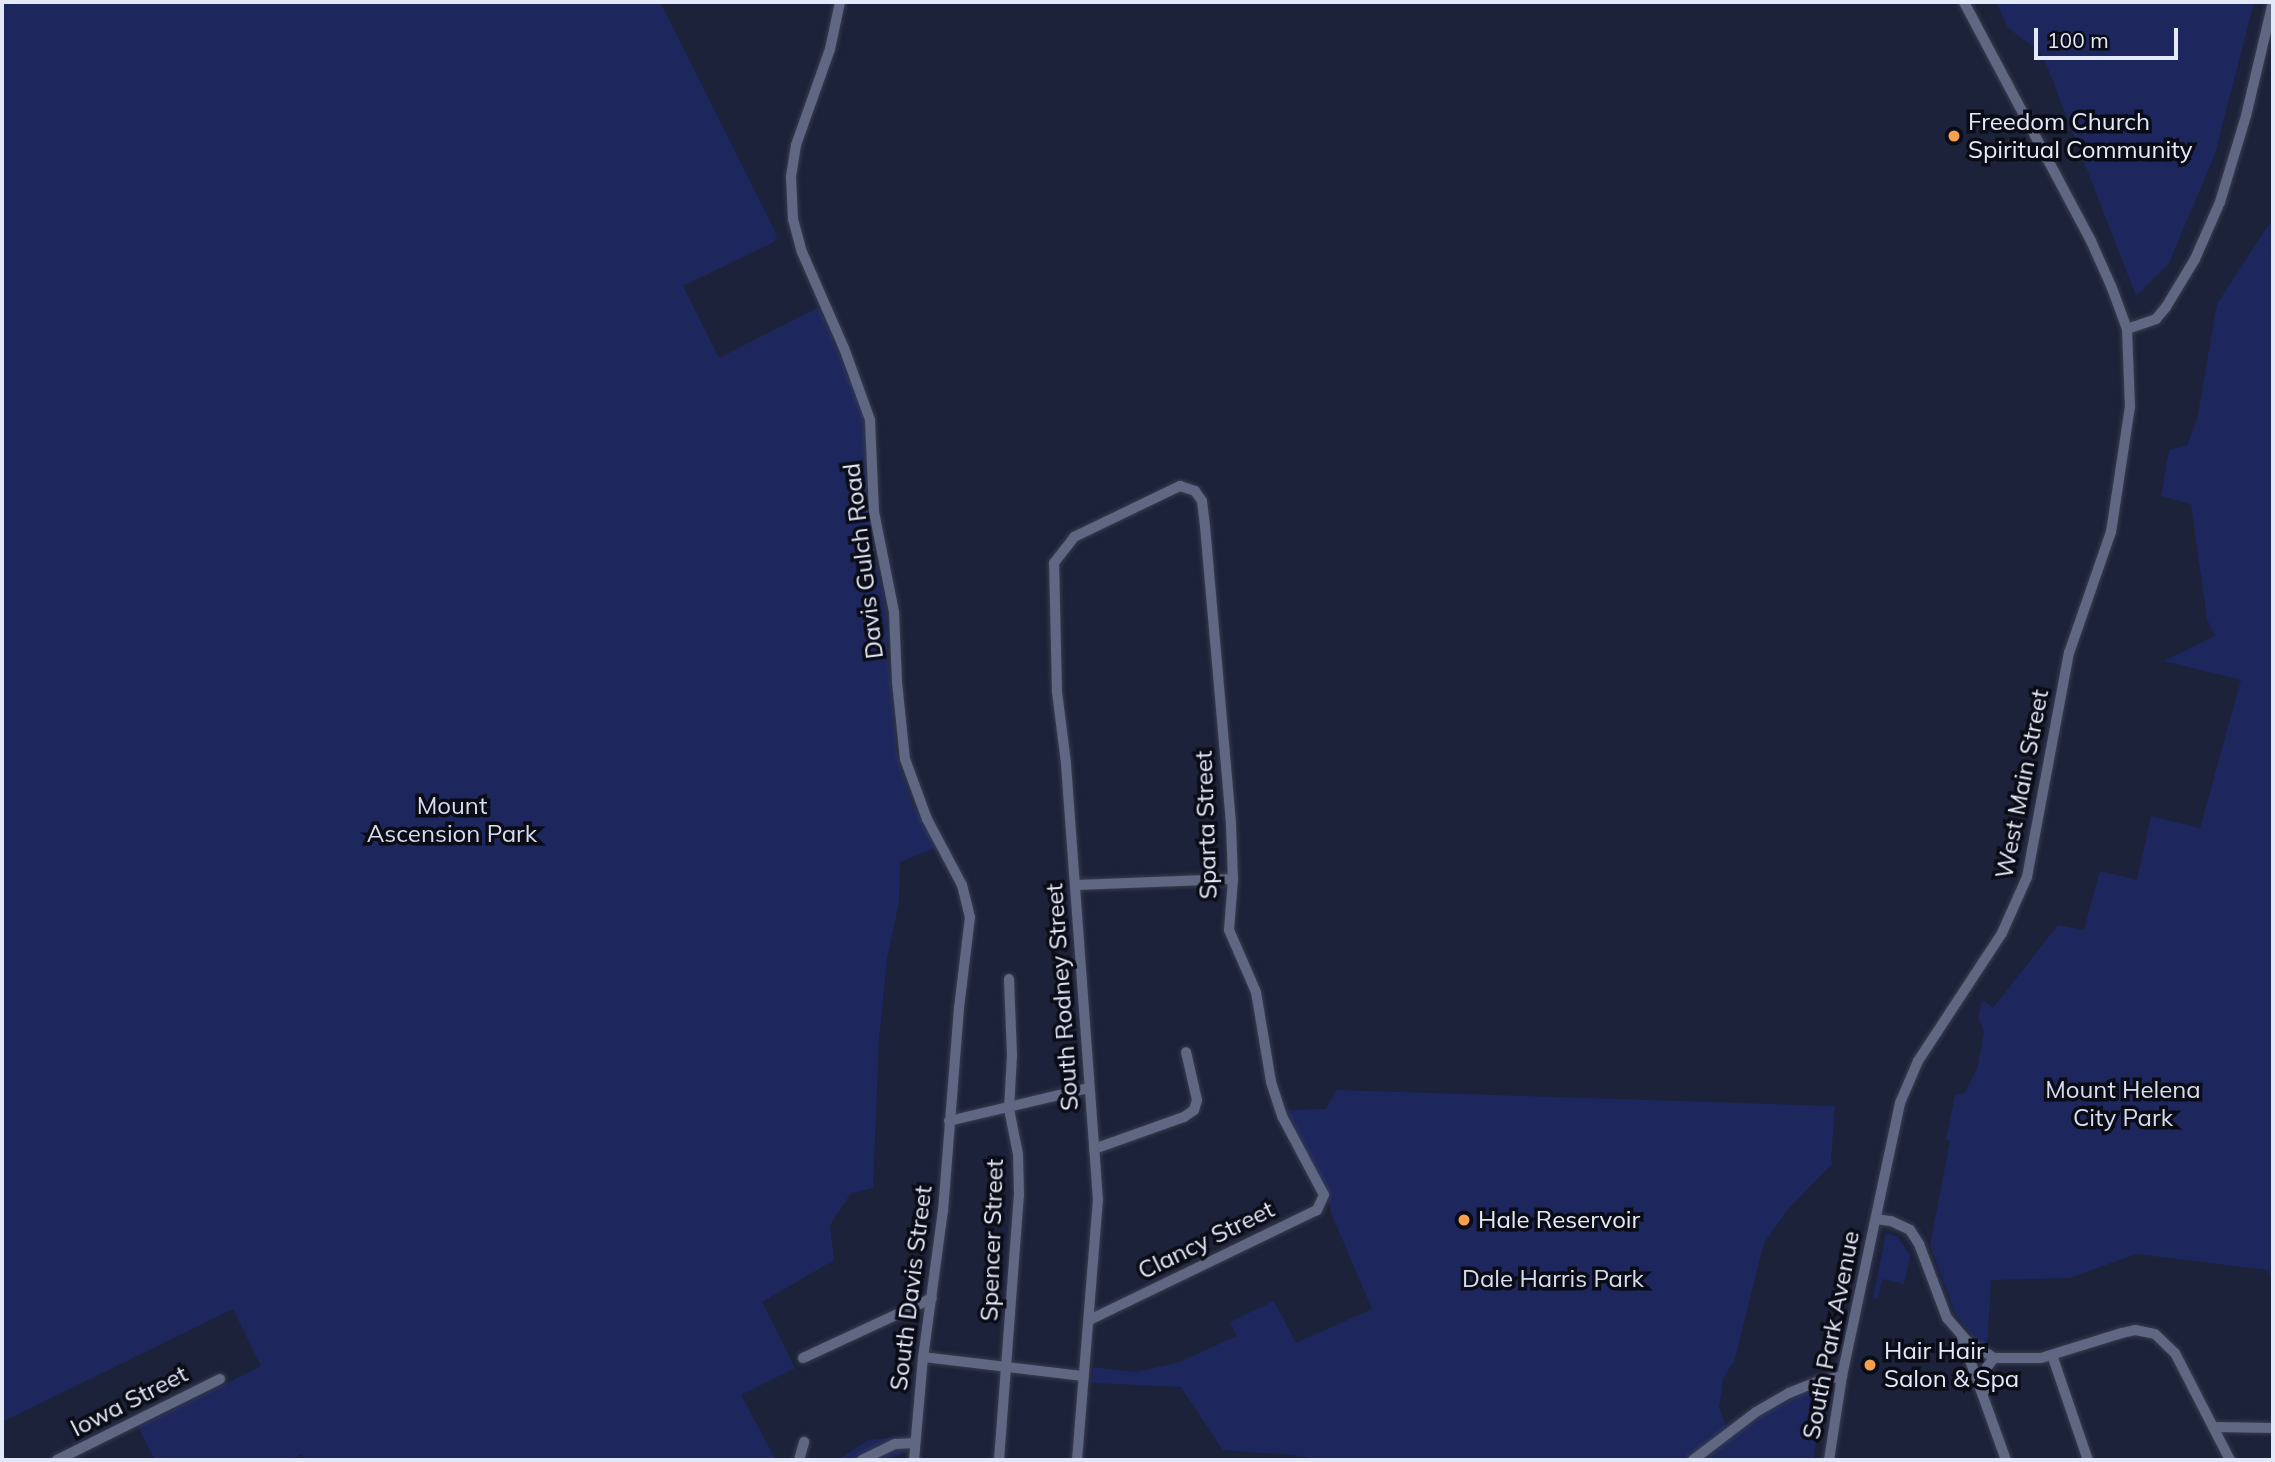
<!DOCTYPE html>
<html>
<head>
<meta charset="utf-8">
<style>
  body { margin:0 }
  #map { position:relative; width:2275px; height:1462px; overflow:hidden; background:#1c2239; font-family:Mulish,sans-serif }
  div>[style] { position:absolute }
  .green>* { inset:0; background:#1e275d }
  .roads { filter:drop-shadow(0 0 2px #383c4f) drop-shadow(0 0 2px #383c4f) }
  .minor>* { height:10px; margin:-5px; padding:0 5px; transform-origin:5px; border-radius:5px; background:#5f6782 }
  .dots>* { width:19px; height:19px; translate:-50% -50%; box-sizing:border-box; border:4px solid #0a0c16; border-radius:50% }
  span { translate:-50% -50%; white-space:nowrap; text-align:center; line-height:1.15; -webkit-text-stroke:7px #0a0c16; paint-order:stroke }
  .poi-label { font-size:24px; color:#e4e9f9 }
  .left { translate:0 -50%; text-align:left }
  .street-label { font-size:24px; color:#e4e9f9 }
  .park-label { font-size:24px; color:#d7ddf0 }
  .frame { position:absolute; inset:0; border:4px solid #e4e9f9; pointer-events:none }
  .scale { position:absolute; left:2034px; top:28px; width:144px; height:32px; box-sizing:border-box; border:4px solid #e4e9f9; border-top:0; padding-left:9px; font-size:21px; line-height:24px; white-space:nowrap; color:#e4e9f9; -webkit-text-stroke:5px #0a0c16; paint-order:stroke }
</style>
</head>
<body>
<div id="map">
  <div class="green">
    <i style="clip-path:polygon(2px 2px,660px 2px,777px 235px,774px 242px,683px 286px,719px 358px,819px 307px,867px 422px,866px 477px,875px 556px,887px 614px,888px 661px,897px 756px,912px 804px,938px 847px,900px 862px,899px 902px,887px 959px,879px 1039px,873px 1188px,851px 1193px,830px 1225px,834px 1260px,762px 1302px,795px 1368px,741px 1395px,776px 1460px,305px 1460px,302px 1454px,289px 1460px,155px 1460px,138px 1427px,261px 1366px,233px 1309px,2px 1422px)"></i>
    <i style="clip-path:polygon(1996px 2px,2254px 2px,2215px 154px,2169px 263px,2136px 296px,2047px 66px,2039px 51px,2008px 28px)"></i>
    <i style="clip-path:polygon(2273px 218px,2273px 1281px,2268px 1270px,2136px 1254px,2069px 1278px,1991px 1280px,1987px 1347px,1975px 1339px,1956px 1315px,1930px 1245px,1950px 1141px,1946px 1140px,1955px 1095px,1965px 1093px,1978px 1066px,1984px 1032px,1978px 1017px,1982px 1000px,1993px 1008px,2058px 925px,2084px 930px,2100px 871px,2137px 880px,2151px 816px,2200px 828px,2241px 680px,2164px 661px,2215px 636px,2207px 619px,2191px 504px,2161px 496px,2169px 450px,2187px 445px,2197px 420px,2217px 304px)"></i>
    <i style="clip-path:polygon(1337px 1090px,1835px 1106px,1831px 1160px,1833px 1163px,1789px 1208px,1764px 1243px,1735px 1359px,1723px 1379px,1719px 1407px,1726px 1427px,1686px 1460px,1318px 1460px,1295px 1455px,1223px 1450px,1181px 1387px,1092px 1383px,1093px 1367px,1135px 1372px,1177px 1363px,1237px 1336px,1230px 1322px,1274px 1301px,1296px 1343px,1372px 1309px,1331px 1213px,1327px 1193px,1286px 1110px,1326px 1109px)"></i>
    <i style="clip-path:polygon(1886px 1233px,1898px 1237px,1910px 1255px,1904px 1284px,1882px 1279px,1878px 1298px,1873px 1299px)"></i>
    <i style="clip-path:polygon(1819px 1385px,1825px 1387px,1813px 1459px,1699px 1460px,1758px 1415px)"></i>
    <i style="clip-path:polygon(909px 1436px,905px 1453px,887px 1460px,837px 1460px,869px 1440px)"></i>
  </div>
  <div class="roads">
    <div class="minor">
      <i style="left:840px;top:2px;width:48px;rotate:102deg"></i>
      <i style="left:830px;top:49px;width:102px;rotate:109.5deg"></i>
      <i style="left:796px;top:145px;width:32px;rotate:99deg"></i>
      <i style="left:791px;top:177px;width:42px;rotate:87.3deg"></i>
      <i style="left:793px;top:219px;width:34px;rotate:75deg"></i>
      <i style="left:802px;top:252px;width:105px;rotate:66.4deg"></i>
      <i style="left:844px;top:348px;width:77px;rotate:70.1deg"></i>
      <i style="left:870px;top:420px;width:92px;rotate:87.5deg"></i>
      <i style="left:874px;top:512px;width:102px;rotate:78.7deg"></i>
      <i style="left:894px;top:612px;width:70px;rotate:87.5deg"></i>
      <i style="left:897px;top:682px;width:77px;rotate:84.1deg"></i>
      <i style="left:905px;top:759px;width:64px;rotate:69.9deg"></i>
      <i style="left:927px;top:819px;width:75px;rotate:62.1deg"></i>
      <i style="left:962px;top:885px;width:33px;rotate:76deg"></i>
      <i style="left:970px;top:917px;width:92px;rotate:96.9deg"></i>
      <i style="left:959px;top:1008px;width:203px;rotate:94.5deg"></i>
      <i style="left:943px;top:1210px;width:148px;rotate:97.7deg"></i>
      <i style="left:923px;top:1357px;width:103px;rotate:95deg"></i>
      <i style="left:2127px;top:329px;width:31px;rotate:-19deg"></i>
      <i style="left:2156px;top:319px;width:16px;rotate:-50deg"></i>
      <i style="left:2166px;top:307px;width:56px;rotate:-58.9deg"></i>
      <i style="left:2195px;top:259px;width:62px;rotate:-66.3deg"></i>
      <i style="left:2220px;top:202px;width:90px;rotate:-73.2deg"></i>
      <i style="left:2246px;top:116px;width:117px;rotate:-76.7deg"></i>
      <i style="left:1075px;top:885px;width:158px;rotate:-2.2deg"></i>
      <i style="left:949px;top:1121px;width:144px;rotate:-13.3deg"></i>
      <i style="left:1094px;top:1149px;width:96px;rotate:-19.6deg"></i>
      <i style="left:1184px;top:1117px;width:12px;rotate:-35deg"></i>
      <i style="left:1194px;top:1110px;width:10px;rotate:-73deg"></i>
      <i style="left:1197px;top:1100px;width:49px;rotate:-102.9deg"></i>
      <i style="left:1876px;top:1219px;width:15px;rotate:8deg"></i>
      <i style="left:1891px;top:1221px;width:21px;rotate:25deg"></i>
      <i style="left:1910px;top:1230px;width:17px;rotate:57deg"></i>
      <i style="left:1919px;top:1244px;width:79px;rotate:69.3deg"></i>
      <i style="left:1947px;top:1318px;width:30px;rotate:49deg"></i>
      <i style="left:1967px;top:1341px;width:32px;rotate:32deg"></i>
      <i style="left:1994px;top:1358px;width:47px"></i>
      <i style="left:2041px;top:1358px;width:85px;rotate:-17.2deg"></i>
      <i style="left:2122px;top:1333px;width:13px;rotate:-13deg"></i>
      <i style="left:2135px;top:1330px;width:20px;rotate:11deg"></i>
      <i style="left:2155px;top:1334px;width:28px;rotate:44deg"></i>
      <i style="left:2175px;top:1353px;width:120px;rotate:62.8deg"></i>
      <i style="left:1962px;top:1338px;width:130px;rotate:70.2deg"></i>
      <i style="left:2052px;top:1355px;width:111px;rotate:71.1deg"></i>
      <i style="left:923px;top:1357px;width:161px;rotate:6.8deg"></i>
      <i style="left:803px;top:1358px;width:142px;rotate:-24.9deg"></i>
      <i style="left:1985px;top:1390px;width:23px;rotate:-85deg"></i>
      <i style="left:1987px;top:1367px;width:11px;rotate:-52deg"></i>
      <i style="left:2214px;top:1427px;width:59px;rotate:1deg"></i>
      <i style="left:57px;top:1460px;width:182px;rotate:-26.4deg"></i>
      <i style="left:799px;top:1460px;width:19px;rotate:-74deg"></i>
      <i style="left:862px;top:1460px;width:37px;rotate:-26deg"></i>
      <i style="left:895px;top:1444px;width:20px;rotate:-3deg"></i>
      <i style="left:999px;top:1460px;width:266px;rotate:-85.7deg"></i>
      <i style="left:1019px;top:1195px;width:41px;rotate:-91.4deg"></i>
      <i style="left:1018px;top:1154px;width:46px;rotate:-101.3deg"></i>
      <i style="left:1009px;top:1109px;width:54px;rotate:-86.8deg"></i>
      <i style="left:1012px;top:1055px;width:76px;rotate:-92.3deg"></i>
      <i style="left:1077px;top:1460px;width:261px;rotate:-85.4deg"></i>
      <i style="left:1098px;top:1200px;width:438px;rotate:-94.2deg"></i>
      <i style="left:1066px;top:763px;width:72px;rotate:-97.2deg"></i>
      <i style="left:1057px;top:692px;width:129px;rotate:-91.3deg"></i>
      <i style="left:1054px;top:563px;width:33px;rotate:-52deg"></i>
      <i style="left:1074px;top:537px;width:118px;rotate:-25.7deg"></i>
      <i style="left:1180px;top:486px;width:16px;rotate:18deg"></i>
      <i style="left:1195px;top:491px;width:12px;rotate:55deg"></i>
      <i style="left:1202px;top:501px;width:25px;rotate:83deg"></i>
      <i style="left:1205px;top:526px;width:300px;rotate:85deg"></i>
      <i style="left:1231px;top:825px;width:54px;rotate:87.9deg"></i>
      <i style="left:1233px;top:879px;width:51px;rotate:94.5deg"></i>
      <i style="left:1229px;top:930px;width:68px;rotate:66.5deg"></i>
      <i style="left:1256px;top:992px;width:91px;rotate:80.5deg"></i>
      <i style="left:1271px;top:1082px;width:36px;rotate:72deg"></i>
      <i style="left:1282px;top:1116px;width:89px;rotate:62deg"></i>
      <i style="left:1324px;top:1195px;width:17px;rotate:115deg"></i>
      <i style="left:1317px;top:1210px;width:253px;rotate:154.2deg"></i>
      <i style="left:1693px;top:1460px;width:79px;rotate:-37.3deg"></i>
      <i style="left:1756px;top:1412px;width:38px;rotate:-30deg"></i>
      <i style="left:1789px;top:1393px;width:32px;rotate:-22deg"></i>
      <i style="left:1819px;top:1381px;width:24px;rotate:-12deg"></i>
      <i style="left:1829px;top:1460px;width:85px;rotate:-81.2deg"></i>
      <i style="left:1842px;top:1376px;width:279px;rotate:-78deg"></i>
      <i style="left:1900px;top:1103px;width:46px;rotate:-66.8deg"></i>
      <i style="left:1918px;top:1061px;width:153px;rotate:-56.7deg"></i>
      <i style="left:2002px;top:933px;width:61px;rotate:-65.9deg"></i>
      <i style="left:2027px;top:877px;width:228px;rotate:-79.4deg"></i>
      <i style="left:2069px;top:653px;width:128px;rotate:-70.9deg"></i>
      <i style="left:2111px;top:532px;width:126px;rotate:-81.4deg"></i>
      <i style="left:2130px;top:407px;width:78px;rotate:-92.2deg"></i>
      <i style="left:2127px;top:329px;width:44px;rotate:-110.1deg"></i>
      <i style="left:2112px;top:288px;width:51px;rotate:-114.1deg"></i>
      <i style="left:2091px;top:241px;width:271px;rotate:-118deg"></i>
    </div>
  </div>
  <div class="dots">
    <i style="left:1954px;top:136px;background:#f8a04b"></i>
    <i style="left:1464px;top:1220px;background:#f8a04b"></i>
    <i style="left:1870px;top:1365px;background:#f8a04b"></i>
  </div>
  <div class="poi-label">
    <span class="left" style="left:1968px;top:136px">Freedom Church<br>Spiritual Community</span>
    <span class="left" style="left:1478px;top:1220px">Hale Reservoir</span>
    <span class="left" style="left:1884px;top:1365px">Hair Hair<br>Salon &amp; Spa</span>
  </div>
  <div class="street-label">
    <span style="left:863px;top:561px;rotate:-97deg">Davis Gulch Road</span>
    <span style="left:2022px;top:784px;rotate:-79deg">West Main Street</span>
    <span style="left:1206px;top:825px;rotate:-92deg">Sparta Street</span>
    <span style="left:1062px;top:997px;rotate:-94deg">South Rodney Street</span>
    <span style="left:992px;top:1240px;rotate:-88deg">Spencer Street</span>
    <span style="left:1206px;top:1240px;rotate:-26deg">Clancy Street</span>
    <span style="left:911px;top:1288px;rotate:-83deg">South Davis Street</span>
    <span style="left:1831px;top:1335px;rotate:-79deg">South Park Avenue</span>
    <span style="left:129px;top:1401px;rotate:-27deg">Iowa Street</span>
  </div>
  <div class="park-label">
    <span style="left:452px;top:820px">Mount<br>Ascension Park</span>
    <span style="left:2123px;top:1104px">Mount Helena<br>City Park</span>
    <span style="left:1553px;top:1279px">Dale Harris Park</span>
  </div>
  <div class="frame"></div>
  <div class="scale">100 m</div>
</div>
</body>
</html>
